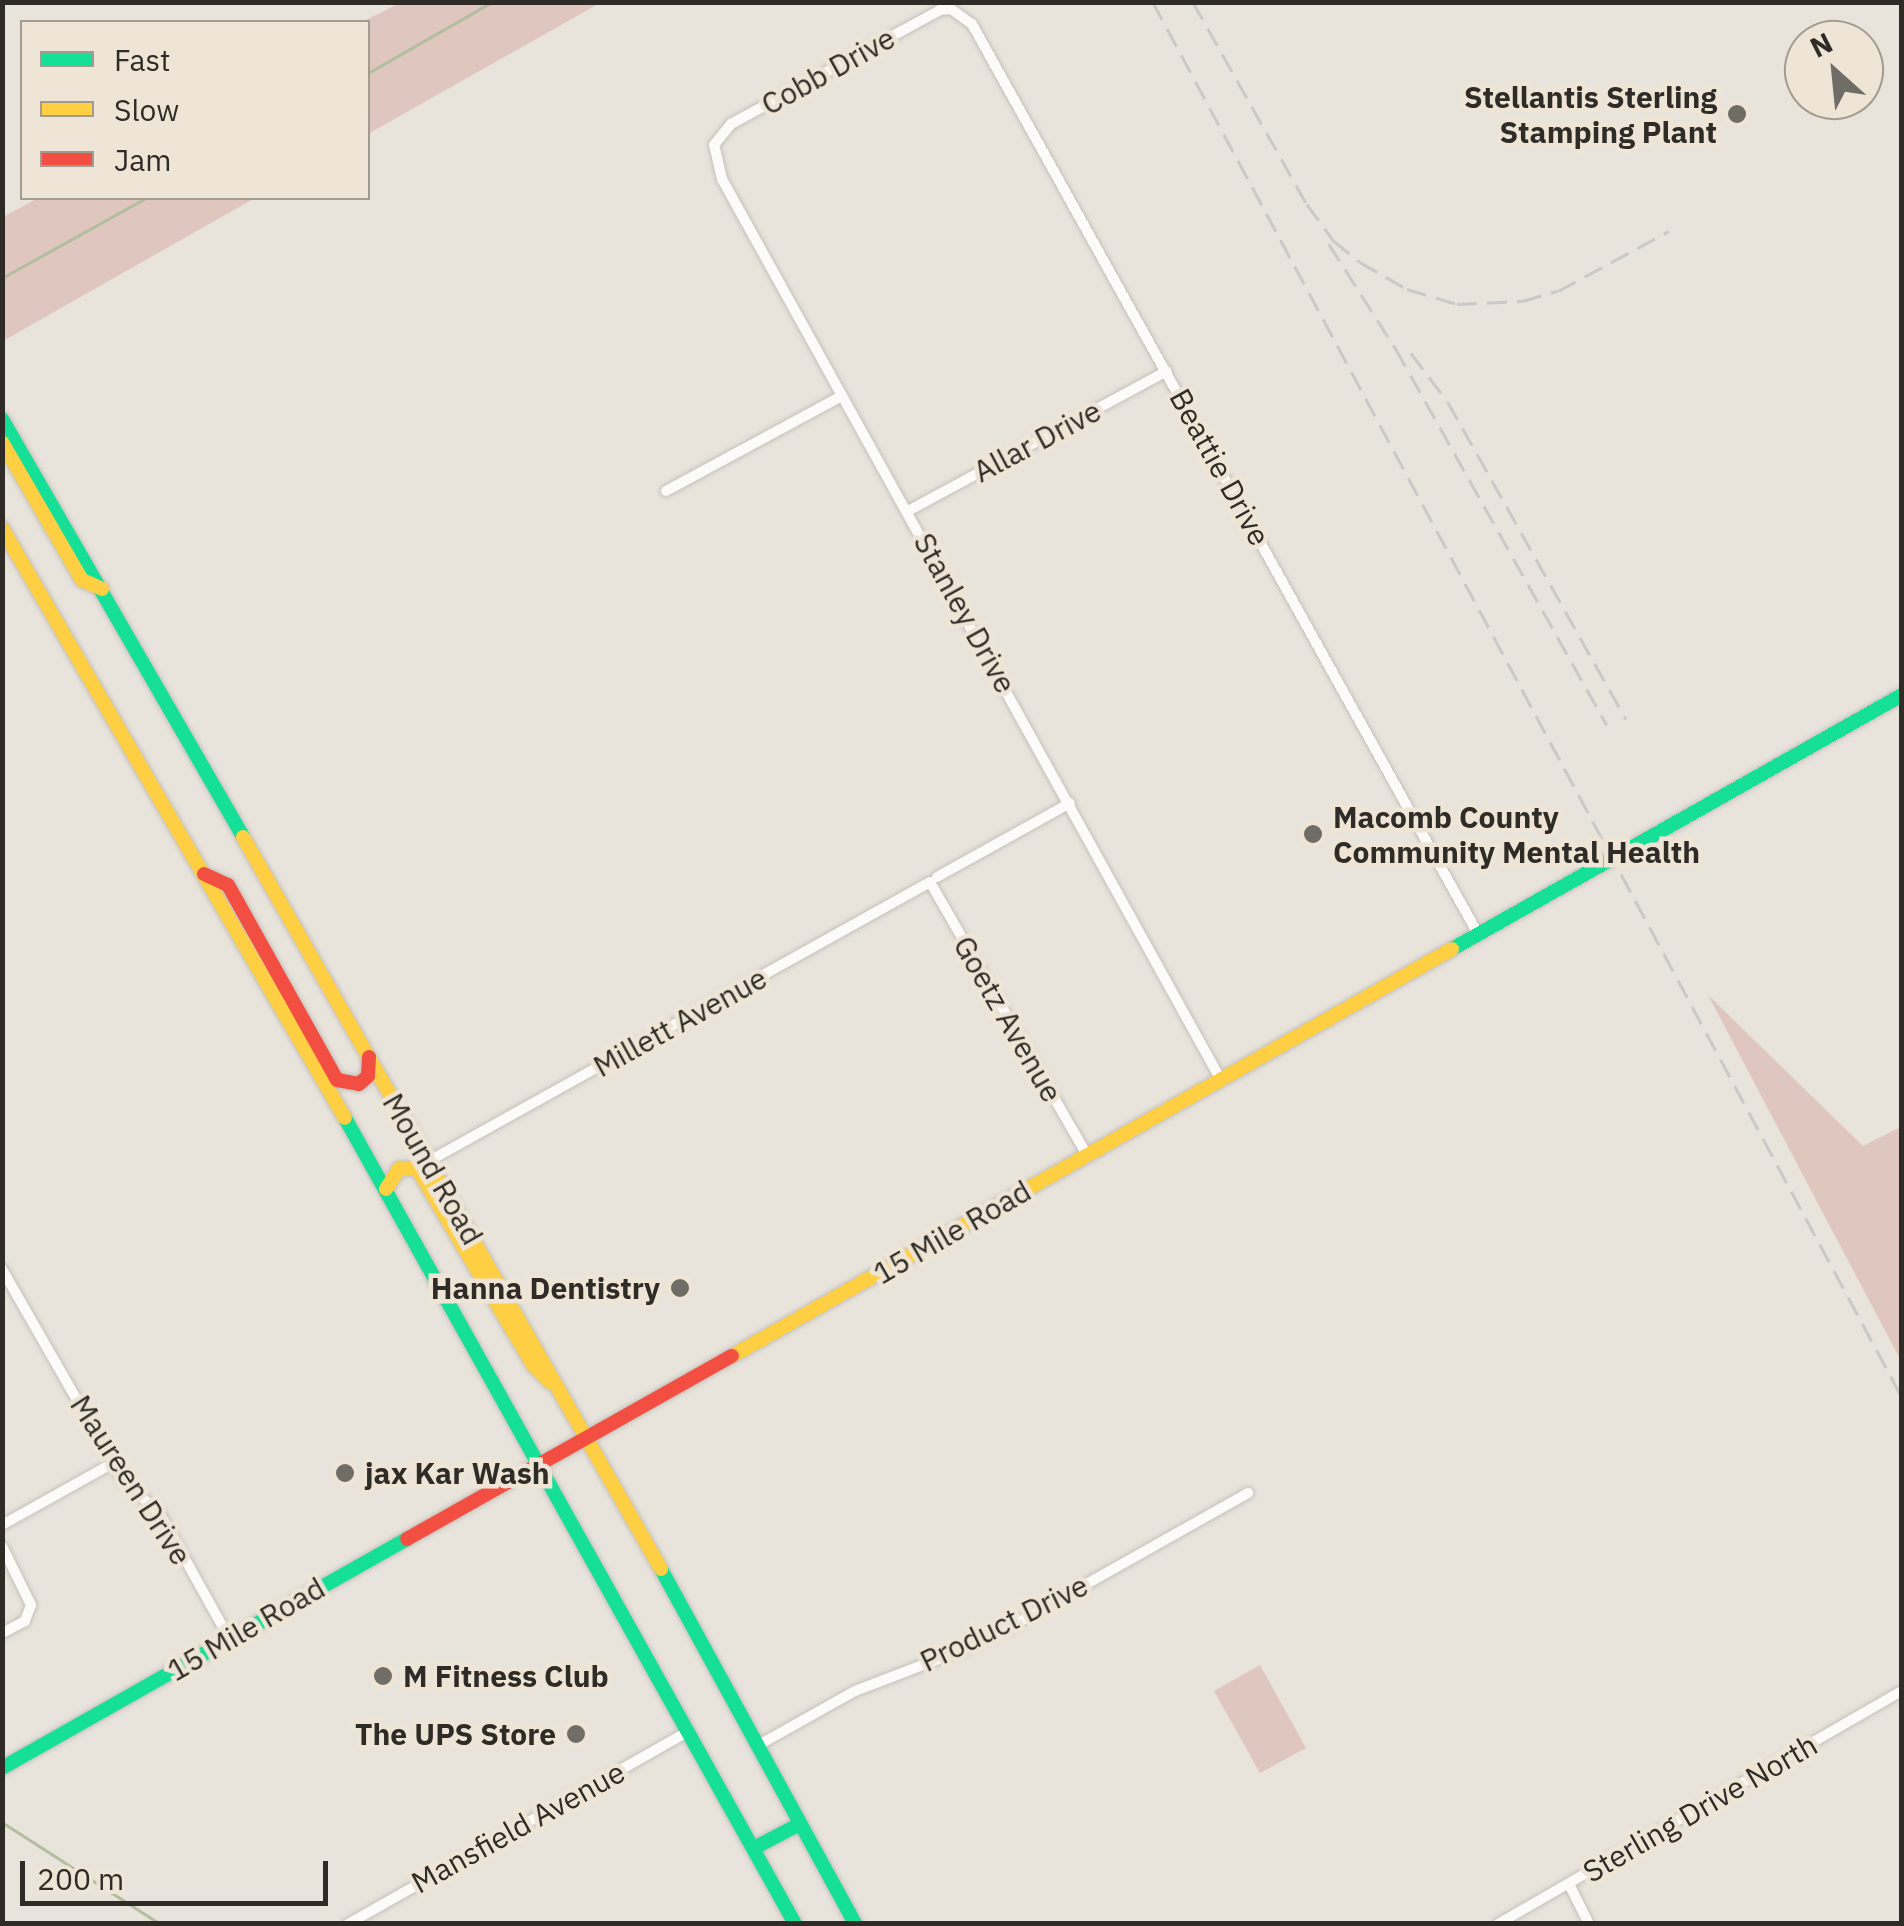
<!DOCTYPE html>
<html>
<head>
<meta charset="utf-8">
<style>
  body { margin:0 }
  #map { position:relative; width:1904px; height:1926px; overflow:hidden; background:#e8e4dc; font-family:"IBM Plex Sans",sans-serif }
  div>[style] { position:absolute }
  .green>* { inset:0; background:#dfc7bf }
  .stream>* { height:2.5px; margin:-1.25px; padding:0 1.25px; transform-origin:1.25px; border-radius:1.25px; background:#b3bea0 }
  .roads { filter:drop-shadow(0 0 2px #c5c1ba) drop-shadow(0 0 2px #c5c1ba) }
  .street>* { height:10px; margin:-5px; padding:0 5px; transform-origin:5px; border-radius:5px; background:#fcfbfa }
  .fast>* { height:14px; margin:-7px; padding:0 7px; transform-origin:7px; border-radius:7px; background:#16e098 }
  .slow>* { height:14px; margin:-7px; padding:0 7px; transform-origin:7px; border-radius:7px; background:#ffcf43 }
  .jam>* { height:14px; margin:-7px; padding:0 7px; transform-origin:7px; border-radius:7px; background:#f24e42 }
  .rail>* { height:2.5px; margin-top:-1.25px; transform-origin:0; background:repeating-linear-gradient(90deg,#c9c9c7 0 20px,transparent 0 30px) }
  .dots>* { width:28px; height:28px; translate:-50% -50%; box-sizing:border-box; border:5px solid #eee5d6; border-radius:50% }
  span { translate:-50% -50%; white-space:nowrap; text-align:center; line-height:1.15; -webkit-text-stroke:9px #eee5d6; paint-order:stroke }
  .street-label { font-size:30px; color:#2f2b26 }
  .poi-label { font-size:30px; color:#2f2b26; font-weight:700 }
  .right { translate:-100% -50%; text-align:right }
  .left { translate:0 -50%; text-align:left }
  .frame { position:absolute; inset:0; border:5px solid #2f2b26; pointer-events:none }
  .legend { position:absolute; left:20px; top:20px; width:350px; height:180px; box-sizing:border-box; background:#eee5d6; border:2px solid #a29b90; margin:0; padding:12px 18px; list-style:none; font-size:30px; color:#2f2b26 }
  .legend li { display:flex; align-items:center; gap:20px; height:50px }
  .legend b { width:50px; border:2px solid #a29b90 }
  .north { position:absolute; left:1784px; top:20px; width:100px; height:100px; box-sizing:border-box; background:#eee5d6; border:2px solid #a29b90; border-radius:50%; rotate:333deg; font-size:28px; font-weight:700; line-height:40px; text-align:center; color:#2f2b26 }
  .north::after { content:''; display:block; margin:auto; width:35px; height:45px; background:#706c66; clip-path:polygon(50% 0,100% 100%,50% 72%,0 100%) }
  .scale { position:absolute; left:20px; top:1861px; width:308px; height:45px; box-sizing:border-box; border:5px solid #2f2b26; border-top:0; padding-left:12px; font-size:30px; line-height:35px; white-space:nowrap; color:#2f2b26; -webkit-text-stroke:8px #eee5d6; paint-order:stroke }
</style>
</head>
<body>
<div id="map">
  <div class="green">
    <i style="clip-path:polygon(400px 3px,400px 2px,600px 3px,368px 134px,368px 22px,362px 22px)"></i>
    <i style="clip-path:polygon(38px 198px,255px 198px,3px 341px,3px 217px)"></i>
    <i style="clip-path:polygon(1708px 995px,1863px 1146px,1901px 1127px,1901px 1361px)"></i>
    <i style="clip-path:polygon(1260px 1665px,1306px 1748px,1260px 1773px,1214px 1691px)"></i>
  </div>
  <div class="stream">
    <i style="left:368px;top:73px;width:143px;rotate:-29.8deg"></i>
    <i style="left:2px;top:278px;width:165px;rotate:-29.1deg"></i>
    <i style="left:2px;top:1822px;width:188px;rotate:32.8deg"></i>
  </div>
  <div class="roads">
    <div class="street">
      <i style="left:666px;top:491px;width:200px;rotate:-28.4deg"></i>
      <i style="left:908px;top:511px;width:294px;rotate:-28.4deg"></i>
      <i style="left:937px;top:877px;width:152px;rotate:-29.1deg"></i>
      <i style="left:1221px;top:1080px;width:1030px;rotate:-118.98deg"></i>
      <i style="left:722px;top:179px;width:35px;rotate:-103deg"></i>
      <i style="left:714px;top:145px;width:27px;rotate:-51deg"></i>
      <i style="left:731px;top:124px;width:238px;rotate:-28.6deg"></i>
      <i style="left:940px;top:10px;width:11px;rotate:-5deg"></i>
      <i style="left:951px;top:9px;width:26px;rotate:36deg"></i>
      <i style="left:972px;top:24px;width:1041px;rotate:60.92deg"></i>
      <i style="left:429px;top:1161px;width:573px;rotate:-29.11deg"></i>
      <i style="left:930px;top:882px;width:315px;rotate:60.1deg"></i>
      <i style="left:2px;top:1269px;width:243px;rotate:60.2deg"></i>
      <i style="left:123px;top:1480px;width:50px;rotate:42.6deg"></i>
      <i style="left:160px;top:1514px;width:142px;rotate:60.9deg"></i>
      <i style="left:2px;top:1525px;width:127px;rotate:-29.2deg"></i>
      <i style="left:2px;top:1546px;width:66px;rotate:63.8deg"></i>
      <i style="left:31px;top:1605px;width:17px;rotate:111deg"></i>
      <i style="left:25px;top:1621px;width:26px;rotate:152deg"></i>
      <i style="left:757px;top:1746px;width:112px;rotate:-29.3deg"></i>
      <i style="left:855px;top:1691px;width:111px;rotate:-21deg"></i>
      <i style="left:959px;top:1651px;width:69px;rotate:-25.8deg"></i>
      <i style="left:1021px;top:1621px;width:261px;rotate:-29.4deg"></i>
      <i style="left:1569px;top:1884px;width:45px;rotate:63.4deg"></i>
      <i style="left:348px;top:1924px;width:392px;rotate:-29.5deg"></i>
      <i style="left:1498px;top:1924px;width:466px;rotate:-30deg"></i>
    </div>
    <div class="fast">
      <i style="left:2px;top:419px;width:482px;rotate:60deg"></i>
      <i style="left:1452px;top:949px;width:517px;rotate:-29.44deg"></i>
      <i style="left:345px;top:1118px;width:923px;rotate:60.82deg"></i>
      <i style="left:661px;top:1569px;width:405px;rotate:61.3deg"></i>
      <i style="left:2px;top:1768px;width:465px;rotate:-29.5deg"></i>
      <i style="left:754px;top:1848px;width:52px;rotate:-27.6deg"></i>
    </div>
    <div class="slow">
      <i style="left:2px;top:442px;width:160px;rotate:59.9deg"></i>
      <i style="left:82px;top:580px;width:22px;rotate:24deg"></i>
      <i style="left:2px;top:528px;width:682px;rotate:59.83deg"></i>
      <i style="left:243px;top:837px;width:843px;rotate:60.27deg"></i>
      <i style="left:386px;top:1189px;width:24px;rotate:-57deg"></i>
      <i style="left:399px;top:1169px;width:18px;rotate:-3deg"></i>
      <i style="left:417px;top:1168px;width:229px;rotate:59.5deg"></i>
      <i style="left:533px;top:1365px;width:24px;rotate:45deg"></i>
      <i style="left:732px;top:1356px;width:827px;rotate:-29.48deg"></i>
    </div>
    <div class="jam">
      <i style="left:204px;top:874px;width:26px;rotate:25deg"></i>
      <i style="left:228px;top:885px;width:223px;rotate:60.8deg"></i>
      <i style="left:337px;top:1080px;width:22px;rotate:10deg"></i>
      <i style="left:359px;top:1084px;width:12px;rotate:-42deg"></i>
      <i style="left:368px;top:1076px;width:19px;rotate:-87deg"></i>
      <i style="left:407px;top:1539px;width:373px;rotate:-29.4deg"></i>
    </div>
  </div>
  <div class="rail">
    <i style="left:1153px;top:2px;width:1583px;rotate:61.77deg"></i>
    <i style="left:1193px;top:2px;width:232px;rotate:60.6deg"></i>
    <i style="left:1307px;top:204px;width:46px;rotate:53.9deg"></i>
    <i style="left:1334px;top:241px;width:33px;rotate:39deg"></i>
    <i style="left:1360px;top:262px;width:54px;rotate:29.9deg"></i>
    <i style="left:1407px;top:289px;width:52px;rotate:16.7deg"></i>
    <i style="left:1457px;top:304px;width:65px;rotate:-2.6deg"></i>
    <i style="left:1522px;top:301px;width:37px;rotate:-16deg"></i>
    <i style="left:1558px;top:291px;width:126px;rotate:-28.4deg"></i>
    <i style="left:1329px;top:244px;width:125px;rotate:57.5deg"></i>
    <i style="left:1396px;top:349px;width:431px;rotate:60.7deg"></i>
    <i style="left:1411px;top:353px;width:61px;rotate:52.9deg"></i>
    <i style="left:1448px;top:402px;width:364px;rotate:60.7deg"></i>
  </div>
  <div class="dots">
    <i style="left:1737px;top:114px;background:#706c66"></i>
    <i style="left:1313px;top:834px;background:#706c66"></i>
    <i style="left:680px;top:1288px;background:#706c66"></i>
    <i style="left:345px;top:1473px;background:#706c66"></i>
    <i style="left:383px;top:1676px;background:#706c66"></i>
    <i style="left:576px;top:1734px;background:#706c66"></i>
  </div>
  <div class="street-label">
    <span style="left:828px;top:71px;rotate:-29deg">Cobb Drive</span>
    <span style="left:1037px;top:441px;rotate:-28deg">Allar Drive</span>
    <span style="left:1220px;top:467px;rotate:61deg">Beattie Drive</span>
    <span style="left:965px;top:613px;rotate:61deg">Stanley Drive</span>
    <span style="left:1008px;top:1019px;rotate:60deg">Goetz Avenue</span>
    <span style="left:680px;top:1022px;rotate:-29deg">Millett Avenue</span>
    <span style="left:433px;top:1169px;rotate:60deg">Mound Road</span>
    <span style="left:952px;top:1232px;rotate:-30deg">15 Mile Road</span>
    <span style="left:131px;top:1480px;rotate:57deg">Maureen Drive</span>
    <span style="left:1004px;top:1623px;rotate:-26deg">Product Drive</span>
    <span style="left:246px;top:1629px;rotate:-30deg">15 Mile Road</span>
    <span style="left:1700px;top:1808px;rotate:-30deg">Sterling Drive North</span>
    <span style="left:518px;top:1827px;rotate:-29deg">Mansfield Avenue</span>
  </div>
  <div class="poi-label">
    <span class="right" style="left:1717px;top:114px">Stellantis Sterling<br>Stamping Plant</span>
    <span class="left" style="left:1333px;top:834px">Macomb County<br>Community Mental Health</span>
    <span class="right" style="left:660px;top:1288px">Hanna Dentistry</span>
    <span class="left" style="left:365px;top:1473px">jax Kar Wash</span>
    <span class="left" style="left:403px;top:1676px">M Fitness Club</span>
    <span class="right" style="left:556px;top:1734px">The UPS Store</span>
  </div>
  <div class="frame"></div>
  <ul class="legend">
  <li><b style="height:12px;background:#16e098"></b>Fast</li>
  <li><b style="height:12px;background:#ffcf43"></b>Slow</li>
  <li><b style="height:12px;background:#f24e42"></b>Jam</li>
  </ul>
  <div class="north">N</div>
  <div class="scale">200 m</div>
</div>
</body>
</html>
